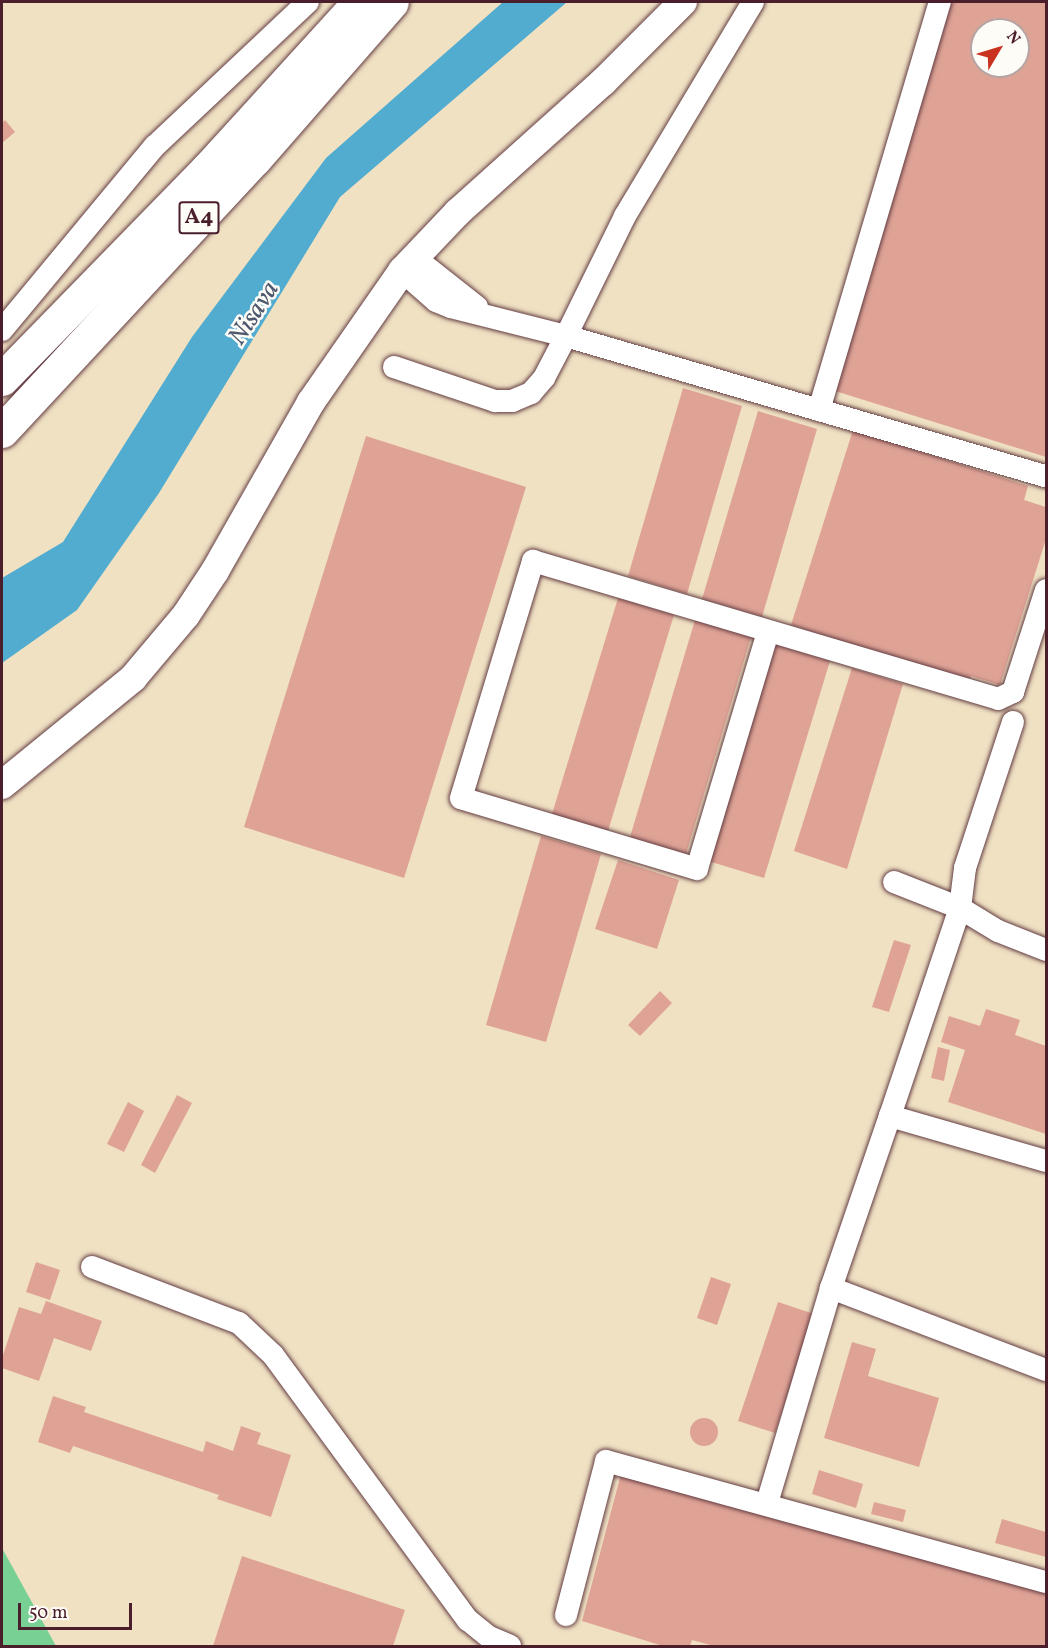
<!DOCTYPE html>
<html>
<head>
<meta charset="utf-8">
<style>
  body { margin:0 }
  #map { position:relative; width:1048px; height:1648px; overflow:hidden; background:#f0e1c3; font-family:Vollkorn,serif }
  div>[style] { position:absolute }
  .green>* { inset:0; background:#78d095 }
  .water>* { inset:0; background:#52acd0 }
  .building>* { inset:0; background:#dfa396 }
  .round { border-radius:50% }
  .roads { filter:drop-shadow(0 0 2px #633c42) drop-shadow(0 0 2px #633c42) }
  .minor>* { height:22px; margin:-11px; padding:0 11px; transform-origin:11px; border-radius:11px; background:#fff }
  .major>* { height:28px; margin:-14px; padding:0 14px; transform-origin:14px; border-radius:14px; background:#fff }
  .highway>* { height:33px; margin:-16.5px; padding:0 16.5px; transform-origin:16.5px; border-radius:16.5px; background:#fff }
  span { translate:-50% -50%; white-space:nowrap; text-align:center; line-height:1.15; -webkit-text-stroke:5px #fdfcf7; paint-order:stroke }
  .shield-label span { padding:2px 4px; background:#fdfcf7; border:2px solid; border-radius:4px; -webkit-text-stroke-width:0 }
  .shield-label { font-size:22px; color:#4a1f2b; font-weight:700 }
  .water-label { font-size:26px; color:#4d576d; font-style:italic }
  .frame { position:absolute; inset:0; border:3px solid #4a1f2b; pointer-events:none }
  .north { position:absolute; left:970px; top:18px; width:60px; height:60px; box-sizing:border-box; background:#fdfcf7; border:2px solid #b5a4a5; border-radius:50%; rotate:52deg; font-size:16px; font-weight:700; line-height:24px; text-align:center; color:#4a1f2b }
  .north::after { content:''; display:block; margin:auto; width:21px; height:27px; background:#c8321e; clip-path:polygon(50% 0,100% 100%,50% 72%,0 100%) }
  .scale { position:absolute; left:18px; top:1603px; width:114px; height:27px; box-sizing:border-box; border:3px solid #4a1f2b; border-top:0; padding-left:8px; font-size:18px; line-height:21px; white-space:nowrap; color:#4a1f2b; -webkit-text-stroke:4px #fdfcf7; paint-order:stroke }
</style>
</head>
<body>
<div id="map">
  <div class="green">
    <i style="clip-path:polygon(2px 1548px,56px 1646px,2px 1646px)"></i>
  </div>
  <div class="water">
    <i style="clip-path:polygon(503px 2px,567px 2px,340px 197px,159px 493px,77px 610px,2px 663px,2px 578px,63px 542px,192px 337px,326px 158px)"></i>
  </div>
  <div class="building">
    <i style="clip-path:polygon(evenodd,950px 2px,1046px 2px,1046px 457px,832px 390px,950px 2px,982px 30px,1018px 30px,1018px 66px,982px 66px,982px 30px)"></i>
    <i style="clip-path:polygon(5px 120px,15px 132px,2px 143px,2px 123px)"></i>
    <i style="clip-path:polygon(683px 388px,742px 406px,687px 594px,628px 576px)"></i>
    <i style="clip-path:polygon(758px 411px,817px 429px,762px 617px,702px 599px)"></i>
    <i style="clip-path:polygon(853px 430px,1028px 486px,1024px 500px,1046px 507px,1046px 539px,1000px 685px,971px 676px,969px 682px,791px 625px)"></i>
    <i style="clip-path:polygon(366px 436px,526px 487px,404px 878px,244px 827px)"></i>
    <i style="clip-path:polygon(618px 598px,674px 615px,608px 831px,552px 814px)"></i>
    <i style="clip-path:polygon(695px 620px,751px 637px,686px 854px,630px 837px)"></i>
    <i style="clip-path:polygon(773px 644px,830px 661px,764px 878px,708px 861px)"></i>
    <i style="clip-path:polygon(852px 668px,903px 684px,847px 869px,794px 851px)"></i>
    <i style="clip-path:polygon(541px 836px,601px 854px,546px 1042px,486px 1025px)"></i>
    <i style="clip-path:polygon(618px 860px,679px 880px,657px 949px,595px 929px)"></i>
    <i style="clip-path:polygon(894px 940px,911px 945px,889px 1012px,872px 1007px)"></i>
    <i style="clip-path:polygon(660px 991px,672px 1003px,640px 1036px,628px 1025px)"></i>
    <i style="clip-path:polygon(986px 1009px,1020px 1020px,1015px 1035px,1046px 1046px,1046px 1134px,948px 1102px,965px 1050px,941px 1042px,949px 1016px,980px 1026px)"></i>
    <i style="clip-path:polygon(938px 1047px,950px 1050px,944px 1081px,931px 1078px)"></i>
    <i style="clip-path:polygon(177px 1095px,192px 1103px,155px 1173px,141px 1165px)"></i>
    <i style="clip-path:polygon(128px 1102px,144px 1111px,124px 1152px,107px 1144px)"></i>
    <i style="clip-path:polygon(36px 1262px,60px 1270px,50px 1300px,26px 1292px)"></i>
    <i style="clip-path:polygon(711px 1277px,731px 1284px,717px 1325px,697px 1318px)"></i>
    <i style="clip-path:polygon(46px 1301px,102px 1321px,91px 1351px,54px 1338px,39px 1381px,2px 1368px,2px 1358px,19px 1307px,41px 1314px)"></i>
    <i style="clip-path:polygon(778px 1302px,814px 1314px,775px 1433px,738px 1421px)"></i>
    <i style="clip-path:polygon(852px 1342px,876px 1349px,868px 1376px,939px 1398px,919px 1467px,824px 1438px)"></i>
    <i style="clip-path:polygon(53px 1396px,86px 1407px,84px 1412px,203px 1452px,206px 1441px,233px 1451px,241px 1426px,261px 1433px,257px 1444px,291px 1455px,271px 1517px,217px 1499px,219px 1495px,73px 1446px,70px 1453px,38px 1442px)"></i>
    <i class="round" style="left:690px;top:1418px;width:28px;height:28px"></i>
    <i style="clip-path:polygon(819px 1470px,863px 1484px,856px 1508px,812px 1494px)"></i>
    <i style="clip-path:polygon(621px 1474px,1046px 1592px,1046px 1646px,714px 1646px,692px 1640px,690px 1646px,663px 1646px,582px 1621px)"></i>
    <i style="clip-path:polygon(874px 1502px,906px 1510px,903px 1522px,871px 1514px)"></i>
    <i style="clip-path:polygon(1002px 1519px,1046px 1532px,1046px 1557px,995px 1543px)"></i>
    <i style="clip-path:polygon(242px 1556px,405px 1610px,393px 1646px,213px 1646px)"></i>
  </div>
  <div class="roads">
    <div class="minor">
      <i style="left:415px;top:258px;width:79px;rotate:38.3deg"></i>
      <i style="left:402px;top:271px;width:45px;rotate:41.4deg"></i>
      <i style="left:436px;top:301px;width:16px;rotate:22deg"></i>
      <i style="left:451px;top:307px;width:119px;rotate:14.2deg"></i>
      <i style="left:566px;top:336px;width:134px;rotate:-63.8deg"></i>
      <i style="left:625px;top:216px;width:249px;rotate:-59.1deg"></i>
      <i style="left:2px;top:330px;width:239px;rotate:-50.3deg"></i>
      <i style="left:155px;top:146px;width:210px;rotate:-43.3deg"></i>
      <i style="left:394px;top:367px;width:107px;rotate:18.6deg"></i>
      <i style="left:495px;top:401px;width:17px"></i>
      <i style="left:512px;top:401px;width:21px;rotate:-23deg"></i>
      <i style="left:531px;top:393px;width:20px;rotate:-49deg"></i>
      <i style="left:544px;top:378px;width:47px;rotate:-62.4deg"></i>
      <i style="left:566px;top:336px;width:500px;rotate:16.3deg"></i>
      <i style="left:819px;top:410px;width:426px;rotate:-73.5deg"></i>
      <i style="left:768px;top:632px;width:247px;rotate:106.7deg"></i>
      <i style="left:697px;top:869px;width:246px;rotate:-163.3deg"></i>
      <i style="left:461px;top:798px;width:248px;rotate:-73.1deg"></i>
      <i style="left:533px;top:561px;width:485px;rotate:16.5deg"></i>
      <i style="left:998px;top:699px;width:17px;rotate:-25deg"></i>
      <i style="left:1013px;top:692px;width:107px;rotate:-72.1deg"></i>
      <i style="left:1013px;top:722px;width:154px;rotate:108.2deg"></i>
      <i style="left:965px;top:868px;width:40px;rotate:97.1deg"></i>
      <i style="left:960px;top:908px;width:219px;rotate:108.6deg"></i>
      <i style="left:890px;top:1116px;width:162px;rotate:16.1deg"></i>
      <i style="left:894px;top:882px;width:71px;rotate:21.5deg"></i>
      <i style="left:960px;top:908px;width:44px;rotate:31.2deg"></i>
      <i style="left:998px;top:931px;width:52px;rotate:21.6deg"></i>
      <i style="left:92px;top:1267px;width:157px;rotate:20.9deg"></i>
      <i style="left:239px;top:1323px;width:47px;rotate:43.3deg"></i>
      <i style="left:273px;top:1355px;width:329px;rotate:53.7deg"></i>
      <i style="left:468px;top:1620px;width:27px;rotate:39deg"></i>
      <i style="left:489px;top:1637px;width:23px;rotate:23deg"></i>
      <i style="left:831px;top:1288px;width:230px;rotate:20.9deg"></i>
      <i style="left:767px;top:1503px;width:224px;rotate:-73.4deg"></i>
      <i style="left:831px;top:1288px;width:182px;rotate:-71.1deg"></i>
      <i style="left:566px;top:1615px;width:159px;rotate:-75.4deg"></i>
      <i style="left:606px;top:1461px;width:456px;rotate:15.4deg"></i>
    </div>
    <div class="major">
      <i style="left:2px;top:785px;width:169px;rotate:-39.2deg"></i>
      <i style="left:133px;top:678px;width:82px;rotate:-49.9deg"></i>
      <i style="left:186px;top:615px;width:53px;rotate:-56.6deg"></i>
      <i style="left:215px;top:571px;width:194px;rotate:-60.4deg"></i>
      <i style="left:311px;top:402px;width:160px;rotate:-55.2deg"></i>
      <i style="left:402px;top:271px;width:81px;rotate:-46.5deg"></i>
      <i style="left:458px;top:212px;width:195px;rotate:-41.9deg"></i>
      <i style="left:603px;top:82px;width:113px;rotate:-45deg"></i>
    </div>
    <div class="highway">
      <i style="left:2px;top:379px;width:295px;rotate:-45.7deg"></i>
      <i style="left:208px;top:168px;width:224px;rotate:-47.7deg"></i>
      <i style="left:2px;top:431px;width:371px;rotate:-47.1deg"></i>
      <i style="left:255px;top:159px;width:208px;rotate:-48.9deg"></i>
    </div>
  </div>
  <div class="shield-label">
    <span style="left:199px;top:218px">A4</span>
  </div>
  <div class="water-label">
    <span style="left:255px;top:314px;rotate:-57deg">Nisava</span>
  </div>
  <div class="frame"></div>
  <div class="north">N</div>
  <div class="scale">50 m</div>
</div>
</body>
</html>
